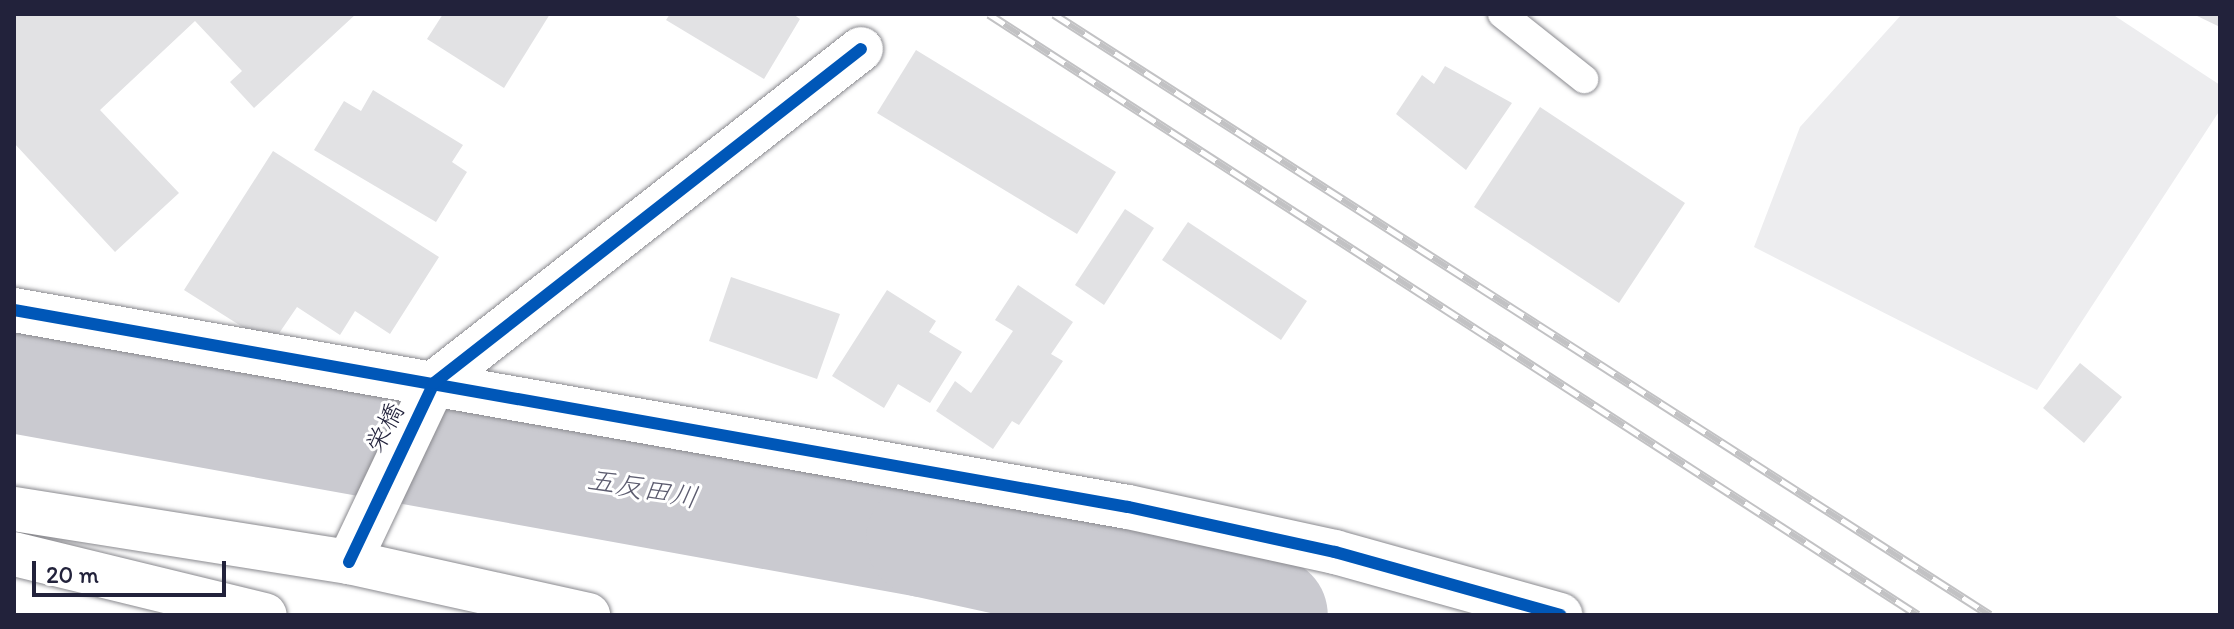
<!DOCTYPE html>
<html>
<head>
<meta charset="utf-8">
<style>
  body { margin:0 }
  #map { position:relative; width:2234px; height:629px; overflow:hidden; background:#fff; font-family:Itim,"Klee One",sans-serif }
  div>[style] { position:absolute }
  .green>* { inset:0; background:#ededef }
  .river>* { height:116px; margin:-58px; padding:0 58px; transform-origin:58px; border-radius:58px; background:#cacad0 }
  .building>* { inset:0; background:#e2e2e4 }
  .roads { filter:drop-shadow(0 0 2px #8a8a8f) drop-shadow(0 0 2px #8a8a8f) }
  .service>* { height:28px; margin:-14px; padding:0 14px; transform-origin:14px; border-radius:14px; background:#fff }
  .minor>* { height:44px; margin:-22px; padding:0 22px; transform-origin:22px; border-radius:22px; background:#fff }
  .primary>* { height:44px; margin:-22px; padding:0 22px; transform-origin:22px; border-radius:22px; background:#fff }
  .rail>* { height:9px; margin-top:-4.5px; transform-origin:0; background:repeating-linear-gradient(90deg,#fff 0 18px,#c2c2c4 0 36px); box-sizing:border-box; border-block:2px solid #c2c2c4 }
  .cycleway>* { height:12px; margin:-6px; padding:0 6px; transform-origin:6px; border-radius:6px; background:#0057b8 }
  span { translate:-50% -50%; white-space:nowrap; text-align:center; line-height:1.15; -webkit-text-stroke:6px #fff; paint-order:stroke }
  .street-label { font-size:26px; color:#22223b }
  .water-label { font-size:28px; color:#5c5c6f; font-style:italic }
  .frame { position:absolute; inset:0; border:16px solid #22223b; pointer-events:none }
  .scale { position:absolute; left:32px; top:561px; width:194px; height:36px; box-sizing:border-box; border:4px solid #22223b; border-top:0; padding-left:10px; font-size:24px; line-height:28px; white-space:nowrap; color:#22223b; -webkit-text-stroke:6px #fff; paint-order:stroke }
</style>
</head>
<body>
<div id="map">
  <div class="green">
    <i style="clip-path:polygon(1902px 14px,2112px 14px,2220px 85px,2220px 110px,2037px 390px,1754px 247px,1800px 127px)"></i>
  </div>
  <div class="river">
    <i style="left:14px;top:375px;width:925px;rotate:10.22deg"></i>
    <i style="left:924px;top:539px;width:354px;rotate:12.4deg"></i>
  </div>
  <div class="building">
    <i style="clip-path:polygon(14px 14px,356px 14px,254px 108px,230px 82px,242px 71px,195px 21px,100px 110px,179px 193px,115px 252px,14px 143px)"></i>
    <i style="clip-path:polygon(443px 14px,550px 14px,504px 88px,427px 39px)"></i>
    <i style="clip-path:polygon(670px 14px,793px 14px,800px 19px,764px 79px,666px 20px)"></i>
    <i style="clip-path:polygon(2193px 14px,2220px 14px,2220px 27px)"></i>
    <i style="clip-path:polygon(916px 50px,1116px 172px,1077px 234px,877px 113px)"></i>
    <i style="clip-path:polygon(1445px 66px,1512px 103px,1466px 170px,1396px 114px,1422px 75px,1434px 84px)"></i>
    <i style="clip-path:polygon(373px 90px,463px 145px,452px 162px,467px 172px,436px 222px,314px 150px,344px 101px,361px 111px)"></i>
    <i style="clip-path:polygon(1540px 107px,1685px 203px,1619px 303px,1474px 207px)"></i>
    <i style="clip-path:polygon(273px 151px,439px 257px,390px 334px,355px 311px,340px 335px,297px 307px,271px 345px,184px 290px)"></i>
    <i style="clip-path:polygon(1125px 209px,1154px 228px,1104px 305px,1075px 285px)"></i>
    <i style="clip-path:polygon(1188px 222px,1307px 301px,1281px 340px,1162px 260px)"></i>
    <i style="clip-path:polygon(731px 277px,840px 314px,817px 379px,709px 341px)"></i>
    <i style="clip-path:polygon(1018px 285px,1073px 322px,1051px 354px,1063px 361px,1019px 425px,1012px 421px,993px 449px,936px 411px,955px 381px,971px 393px,1013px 331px,995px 320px)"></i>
    <i style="clip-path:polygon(887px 290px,936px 321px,929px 332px,962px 352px,930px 403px,898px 384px,884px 408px,832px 376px)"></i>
    <i style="clip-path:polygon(2080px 363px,2122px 397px,2084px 443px,2043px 408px)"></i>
  </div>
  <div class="roads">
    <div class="service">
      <i style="left:1502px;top:14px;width:105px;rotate:38.4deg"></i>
    </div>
    <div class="minor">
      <i style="left:14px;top:310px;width:1131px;rotate:10.03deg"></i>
      <i style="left:1128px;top:507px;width:212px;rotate:12.3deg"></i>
      <i style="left:1335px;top:552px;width:234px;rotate:15.6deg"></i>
      <i style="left:349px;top:562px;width:198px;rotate:-64.6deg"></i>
      <i style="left:434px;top:383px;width:542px;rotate:-38.03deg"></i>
    </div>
    <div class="primary">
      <i style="left:14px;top:509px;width:339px;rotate:9deg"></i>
      <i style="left:349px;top:562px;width:245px;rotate:12.5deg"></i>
      <i style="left:14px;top:554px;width:258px;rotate:13.7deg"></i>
    </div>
  </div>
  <div class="rail">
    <i style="left:989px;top:14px;width:1106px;rotate:32.9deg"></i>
    <i style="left:1054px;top:14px;width:1112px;rotate:32.7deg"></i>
  </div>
  <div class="cycleway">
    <i style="left:14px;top:310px;width:1131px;rotate:10.03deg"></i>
    <i style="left:1128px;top:507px;width:212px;rotate:12.3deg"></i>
    <i style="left:1335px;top:552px;width:234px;rotate:15.6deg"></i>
    <i style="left:349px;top:562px;width:198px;rotate:-64.6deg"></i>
    <i style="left:434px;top:383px;width:542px;rotate:-38.03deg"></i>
  </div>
  <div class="street-label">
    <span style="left:385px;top:428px;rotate:-62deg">栄橋</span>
  </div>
  <div class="water-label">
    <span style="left:643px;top:488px;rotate:10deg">五反田川</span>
  </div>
  <div class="frame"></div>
  <div class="scale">20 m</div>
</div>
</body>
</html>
